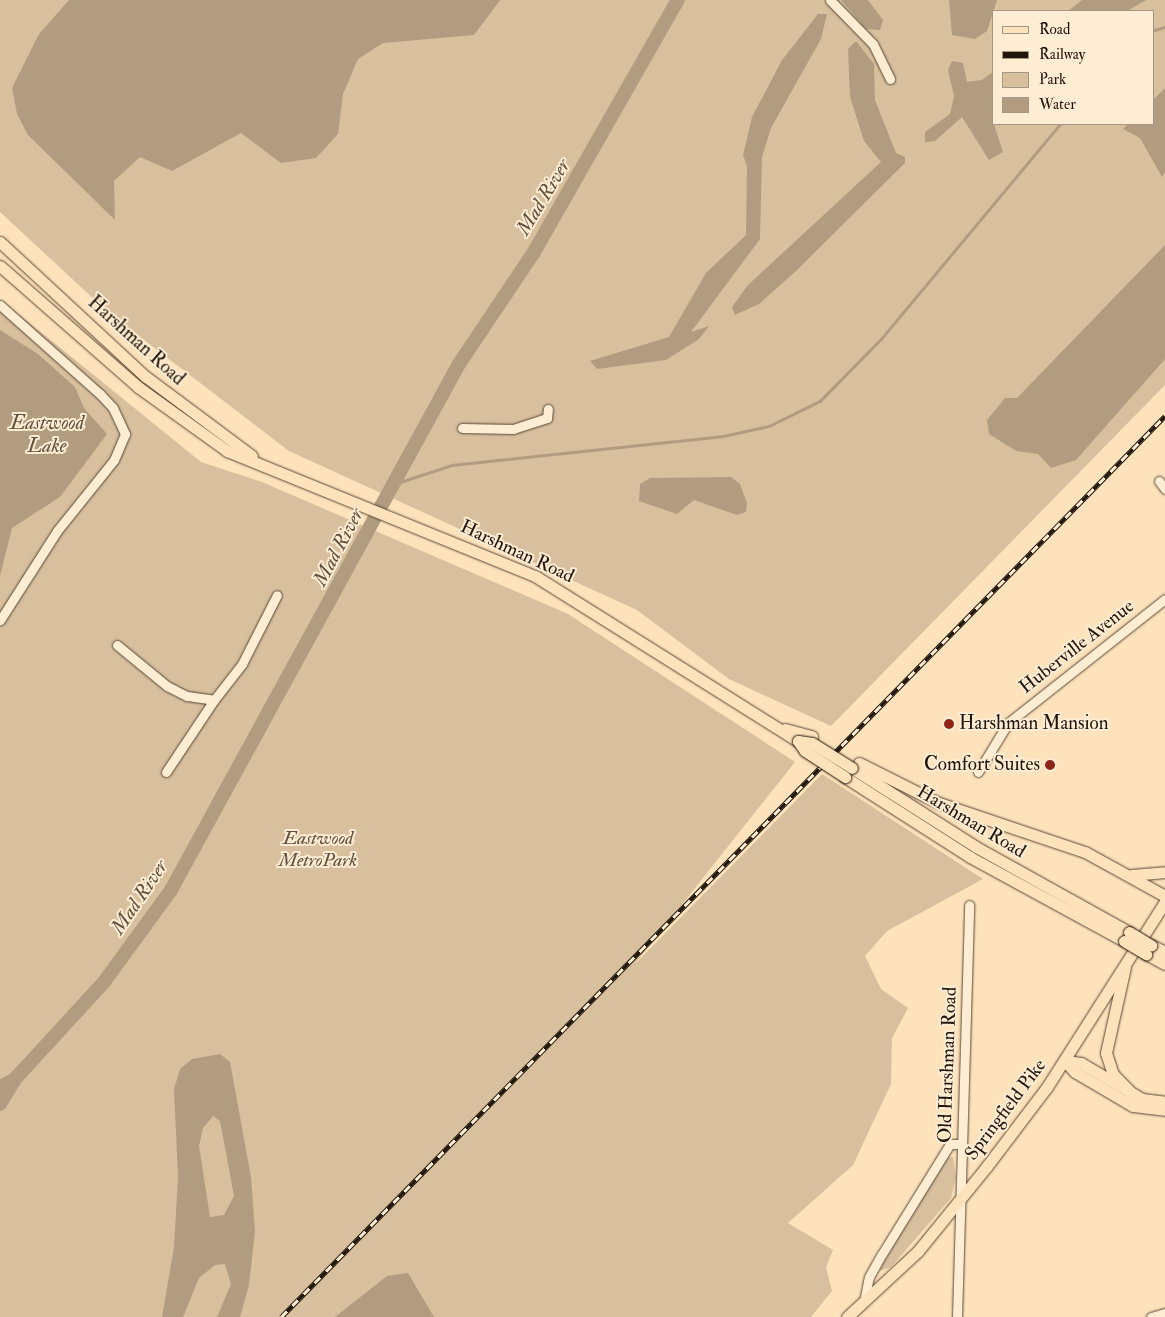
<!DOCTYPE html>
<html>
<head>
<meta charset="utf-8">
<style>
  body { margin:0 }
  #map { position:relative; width:1165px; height:1317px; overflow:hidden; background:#fee2bb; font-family:"IM FELL Double Pica",serif }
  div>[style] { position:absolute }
  .green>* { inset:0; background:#d8bf9d }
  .water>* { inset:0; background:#b29c7f }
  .stream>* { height:2.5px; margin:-1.25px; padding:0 1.25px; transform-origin:1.25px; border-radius:1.25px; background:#b29c7f }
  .river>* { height:14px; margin:-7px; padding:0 7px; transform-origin:7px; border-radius:7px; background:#b29c7f }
  .roads { filter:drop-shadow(0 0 1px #574836) drop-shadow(0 0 1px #574836) }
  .minor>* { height:9px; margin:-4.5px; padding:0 4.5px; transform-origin:4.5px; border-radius:4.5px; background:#feecd3 }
  .major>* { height:11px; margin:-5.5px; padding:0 5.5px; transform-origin:5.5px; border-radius:5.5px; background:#fee2bb }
  .rail>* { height:4.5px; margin-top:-2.25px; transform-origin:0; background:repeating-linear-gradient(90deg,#feecd3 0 8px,#1f150a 0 16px); box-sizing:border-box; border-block:1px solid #1f150a }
  .bridges { filter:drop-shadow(0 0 1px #1f150a) drop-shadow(0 0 1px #1f150a) }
  .major-bridge>* { height:11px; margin:-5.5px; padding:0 5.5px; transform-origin:5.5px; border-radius:5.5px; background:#fee2bb }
  .dots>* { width:14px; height:14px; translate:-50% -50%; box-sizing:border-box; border:2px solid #feecd3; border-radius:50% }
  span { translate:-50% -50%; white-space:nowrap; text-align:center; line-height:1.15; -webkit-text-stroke:4px #feecd3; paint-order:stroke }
  .street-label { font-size:19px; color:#1f150a }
  .poi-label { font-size:19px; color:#1f150a }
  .left { translate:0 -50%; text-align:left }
  .right { translate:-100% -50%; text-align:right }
  .park-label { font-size:19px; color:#60503d; font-style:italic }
  .water-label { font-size:20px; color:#61523f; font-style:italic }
  .legend { position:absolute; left:992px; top:10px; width:162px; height:115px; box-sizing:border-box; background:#feecd3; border:1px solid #a59683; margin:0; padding:6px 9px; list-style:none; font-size:15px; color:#1f150a }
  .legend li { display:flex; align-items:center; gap:10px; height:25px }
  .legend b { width:25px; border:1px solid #a59683 }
</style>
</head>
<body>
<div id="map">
  <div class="green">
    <i style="clip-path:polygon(evenodd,0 0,1165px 0,1165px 385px,831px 726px,729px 679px,637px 610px,289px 451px,109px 313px,0 212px,0 0,994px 11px,1154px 11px,1154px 124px,994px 124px,994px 11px)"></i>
    <i style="clip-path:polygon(0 299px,201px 462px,262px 482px,568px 614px,795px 762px,634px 965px,822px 774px,983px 879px,887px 931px,865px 956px,881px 989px,908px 1008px,892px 1038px,891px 1084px,853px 1165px,788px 1223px,833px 1250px,826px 1267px,832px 1291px,811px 1317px,0 1317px)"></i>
    <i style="clip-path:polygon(947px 1157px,953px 1157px,956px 1178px,951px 1198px,891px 1267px,881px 1271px,879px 1268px)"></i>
  </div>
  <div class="water">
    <i style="clip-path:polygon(69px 0,500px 0,474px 35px,383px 43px,358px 59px,343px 94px,338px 134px,316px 158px,281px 163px,241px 133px,172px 171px,140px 157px,114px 181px,115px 220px,28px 135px,17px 114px,12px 88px,39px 34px)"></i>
    <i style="clip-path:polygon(841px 0,868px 0,883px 20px,880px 30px,866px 29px)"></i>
    <i style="clip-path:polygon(949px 0,997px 0,987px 31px,975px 39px,952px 35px)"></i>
    <i style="clip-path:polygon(1082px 0,1146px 0,1127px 11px,1068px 11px)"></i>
    <i style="clip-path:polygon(818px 14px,827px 14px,821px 39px,771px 128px,762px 157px,760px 239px,691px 332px,709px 326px,699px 339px,666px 360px,597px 369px,590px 361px,669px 337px,706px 273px,746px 235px,747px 166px,743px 155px,752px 117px,782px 60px)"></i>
    <i style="clip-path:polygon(856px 41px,874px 64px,875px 100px,896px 153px,905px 157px,905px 163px,796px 271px,759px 304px,735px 315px,732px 307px,748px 285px,881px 162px,864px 141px,850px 97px,848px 49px)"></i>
    <i style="clip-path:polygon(952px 61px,963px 63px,967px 82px,982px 80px,994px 71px,994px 124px,1003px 152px,989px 160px,962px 117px,935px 141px,925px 142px,925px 132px,950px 114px,954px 96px,948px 70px)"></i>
    <i style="clip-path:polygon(1165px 88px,1165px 173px,1162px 177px,1140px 138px,1123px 129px,1128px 124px,1154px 124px,1154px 99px)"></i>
    <i style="clip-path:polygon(1165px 245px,1165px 359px,1076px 460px,1051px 468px,1038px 454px,1016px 451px,989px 434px,987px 420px,1005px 398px,1017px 398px)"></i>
    <i style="clip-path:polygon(0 330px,38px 354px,75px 387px,84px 408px,107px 434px,60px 497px,12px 528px,0 576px)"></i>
    <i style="clip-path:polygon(731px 477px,740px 484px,747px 503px,746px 512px,737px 515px,694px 500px,677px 514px,639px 501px,640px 484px,650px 478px)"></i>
    <i style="clip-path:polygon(evenodd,220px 1054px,230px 1062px,251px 1177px,255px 1231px,249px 1285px,240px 1317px,217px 1317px,231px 1284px,225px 1264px,215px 1265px,199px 1278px,183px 1317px,162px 1317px,174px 1247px,178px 1176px,174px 1089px,180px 1069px,192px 1059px,220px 1054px,213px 1116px,220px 1121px,234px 1196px,224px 1215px,210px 1217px,199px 1146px,203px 1128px,213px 1116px)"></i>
    <i style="clip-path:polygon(408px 1273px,434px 1317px,335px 1317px,387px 1276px)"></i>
  </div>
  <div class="stream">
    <i style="left:1154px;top:30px;width:11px;rotate:-15deg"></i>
    <i style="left:394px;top:484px;width:61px;rotate:-18.1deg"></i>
    <i style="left:452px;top:465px;width:273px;rotate:-6.1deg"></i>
    <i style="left:723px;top:436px;width:47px;rotate:-12.3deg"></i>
    <i style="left:769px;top:426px;width:57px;rotate:-26.1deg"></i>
    <i style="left:820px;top:401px;width:87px;rotate:-45.5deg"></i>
    <i style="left:881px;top:339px;width:280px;rotate:-50.2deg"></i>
  </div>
  <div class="river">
    <i style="left:0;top:1087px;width:16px;rotate:-27deg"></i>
    <i style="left:14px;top:1080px;width:133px;rotate:-47.4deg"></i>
    <i style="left:104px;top:982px;width:114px;rotate:-53.9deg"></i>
    <i style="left:171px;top:890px;width:600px;rotate:-61.3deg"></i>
    <i style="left:459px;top:364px;width:135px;rotate:-56.2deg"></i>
    <i style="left:534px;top:252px;width:290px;rotate:-60.3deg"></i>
    <i style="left:0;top:1104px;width:27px;rotate:-59deg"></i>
  </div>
  <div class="roads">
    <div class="minor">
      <i style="left:830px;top:0;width:62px;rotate:45.7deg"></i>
      <i style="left:873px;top:44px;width:39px;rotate:64deg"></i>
      <i style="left:0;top:305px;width:134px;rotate:41.7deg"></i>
      <i style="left:100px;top:394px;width:19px;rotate:47deg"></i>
      <i style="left:113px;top:408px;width:29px;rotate:65deg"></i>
      <i style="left:125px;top:434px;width:28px;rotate:113deg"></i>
      <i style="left:114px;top:460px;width:91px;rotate:128.8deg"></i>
      <i style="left:57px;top:531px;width:106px;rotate:122.6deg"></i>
      <i style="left:462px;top:428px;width:51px;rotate:1.1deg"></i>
      <i style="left:513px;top:429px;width:36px;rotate:-18deg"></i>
      <i style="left:547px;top:418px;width:9px;rotate:-84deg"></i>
      <i style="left:1159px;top:481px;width:10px;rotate:53deg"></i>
      <i style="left:117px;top:645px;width:65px;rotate:39.4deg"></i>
      <i style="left:167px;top:686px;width:22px;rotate:27deg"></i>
      <i style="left:187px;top:696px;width:27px;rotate:8deg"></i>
      <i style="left:214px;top:700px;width:46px;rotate:-52.1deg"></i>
      <i style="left:242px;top:664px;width:77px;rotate:-63.1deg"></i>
      <i style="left:166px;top:772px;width:87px;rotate:-56.3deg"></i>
      <i style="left:978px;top:772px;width:57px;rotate:-58.5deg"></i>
      <i style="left:1008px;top:723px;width:200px;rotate:-38.3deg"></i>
      <i style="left:864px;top:1302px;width:25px;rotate:-79deg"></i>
      <i style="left:869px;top:1277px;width:26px;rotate:-61deg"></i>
      <i style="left:882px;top:1254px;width:129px;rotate:-58.3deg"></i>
      <i style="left:950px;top:1144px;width:11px"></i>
      <i style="left:957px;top:1317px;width:412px;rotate:-88.3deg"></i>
      <i style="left:1151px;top:1317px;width:15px;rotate:-16deg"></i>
    </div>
    <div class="major">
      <i style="left:0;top:242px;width:199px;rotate:42.8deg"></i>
      <i style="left:146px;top:377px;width:132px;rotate:36.7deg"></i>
      <i style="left:0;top:266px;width:184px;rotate:41.2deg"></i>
      <i style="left:138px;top:387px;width:110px;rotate:35.7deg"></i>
      <i style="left:227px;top:451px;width:332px;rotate:22.1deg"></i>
      <i style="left:535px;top:576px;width:310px;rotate:32.1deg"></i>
      <i style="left:785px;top:729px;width:28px;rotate:15deg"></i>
      <i style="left:859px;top:763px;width:89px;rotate:26.6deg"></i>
      <i style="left:939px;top:803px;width:154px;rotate:18.6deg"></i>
      <i style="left:1085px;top:852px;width:91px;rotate:28.8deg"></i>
      <i style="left:852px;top:768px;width:147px;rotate:32.5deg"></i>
      <i style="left:976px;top:847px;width:175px;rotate:29.1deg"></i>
      <i style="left:845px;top:777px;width:148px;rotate:32.6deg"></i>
      <i style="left:970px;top:857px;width:175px;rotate:28.6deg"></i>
      <i style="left:1132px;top:875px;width:33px;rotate:-5deg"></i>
      <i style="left:1151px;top:945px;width:16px;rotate:27deg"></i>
      <i style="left:1146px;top:954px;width:21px;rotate:28deg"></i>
      <i style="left:1125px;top:967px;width:88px;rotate:102.5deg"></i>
      <i style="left:1106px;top:1053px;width:22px;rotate:72deg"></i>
      <i style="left:1113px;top:1074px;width:28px;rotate:46deg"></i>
      <i style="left:1065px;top:1061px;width:15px;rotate:48deg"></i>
      <i style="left:1075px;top:1072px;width:67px;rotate:30.4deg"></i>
      <i style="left:1133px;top:1106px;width:32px;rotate:7deg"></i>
      <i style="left:1065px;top:1061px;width:16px;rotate:7deg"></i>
      <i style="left:1081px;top:1063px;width:71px;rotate:30.5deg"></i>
      <i style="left:1142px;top:1099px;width:23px;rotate:7deg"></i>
      <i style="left:847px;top:1317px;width:97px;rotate:-42.9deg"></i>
      <i style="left:918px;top:1251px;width:109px;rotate:-50.9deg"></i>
      <i style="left:987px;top:1166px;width:99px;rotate:-52.8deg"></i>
      <i style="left:1047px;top:1087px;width:219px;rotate:-57.5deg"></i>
    </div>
  </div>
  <div class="rail">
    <i style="left:281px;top:1317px;width:1262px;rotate:-45.55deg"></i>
  </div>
  <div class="bridges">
    <div class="major-bridge">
      <i style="left:798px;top:741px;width:14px;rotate:8deg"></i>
      <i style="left:812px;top:743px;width:47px;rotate:32deg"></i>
      <i style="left:798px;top:741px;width:12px;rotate:55deg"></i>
      <i style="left:805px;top:751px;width:48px;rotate:33deg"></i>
      <i style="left:1129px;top:932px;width:26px;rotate:31deg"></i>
      <i style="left:1124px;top:941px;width:26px;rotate:31deg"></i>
    </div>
  </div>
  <div class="dots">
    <i style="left:949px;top:724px;background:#8f2418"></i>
    <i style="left:1050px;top:765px;background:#8f2418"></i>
  </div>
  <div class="street-label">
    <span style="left:136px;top:341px;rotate:42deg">Harshman Road</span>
    <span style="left:517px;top:552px;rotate:25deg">Harshman Road</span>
    <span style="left:1077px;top:647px;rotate:-38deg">Huberville Avenue</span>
    <span style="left:971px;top:822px;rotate:31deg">Harshman Road</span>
    <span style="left:948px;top:1065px;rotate:-88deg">Old Harshman Road</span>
    <span style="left:1006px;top:1110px;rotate:-53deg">Springfield Pike</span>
  </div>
  <div class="poi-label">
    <span class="left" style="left:959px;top:724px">Harshman Mansion</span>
    <span class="right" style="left:1040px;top:765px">Comfort Suites</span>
  </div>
  <div class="park-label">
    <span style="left:318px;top:850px">Eastwood<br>MetroPark</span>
  </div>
  <div class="water-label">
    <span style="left:543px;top:197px;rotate:-59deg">Mad River</span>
    <span style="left:47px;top:434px">Eastwood<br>Lake</span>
    <span style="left:338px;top:547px;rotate:-62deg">Mad River</span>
    <span style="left:139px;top:897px;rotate:-56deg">Mad River</span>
  </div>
  <ul class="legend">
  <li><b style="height:6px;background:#fee2bb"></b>Road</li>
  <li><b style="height:6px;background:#1f150a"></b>Railway</li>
  <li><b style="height:14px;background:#d8bf9d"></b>Park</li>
  <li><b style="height:14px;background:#b29c7f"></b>Water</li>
  </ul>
</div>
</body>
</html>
